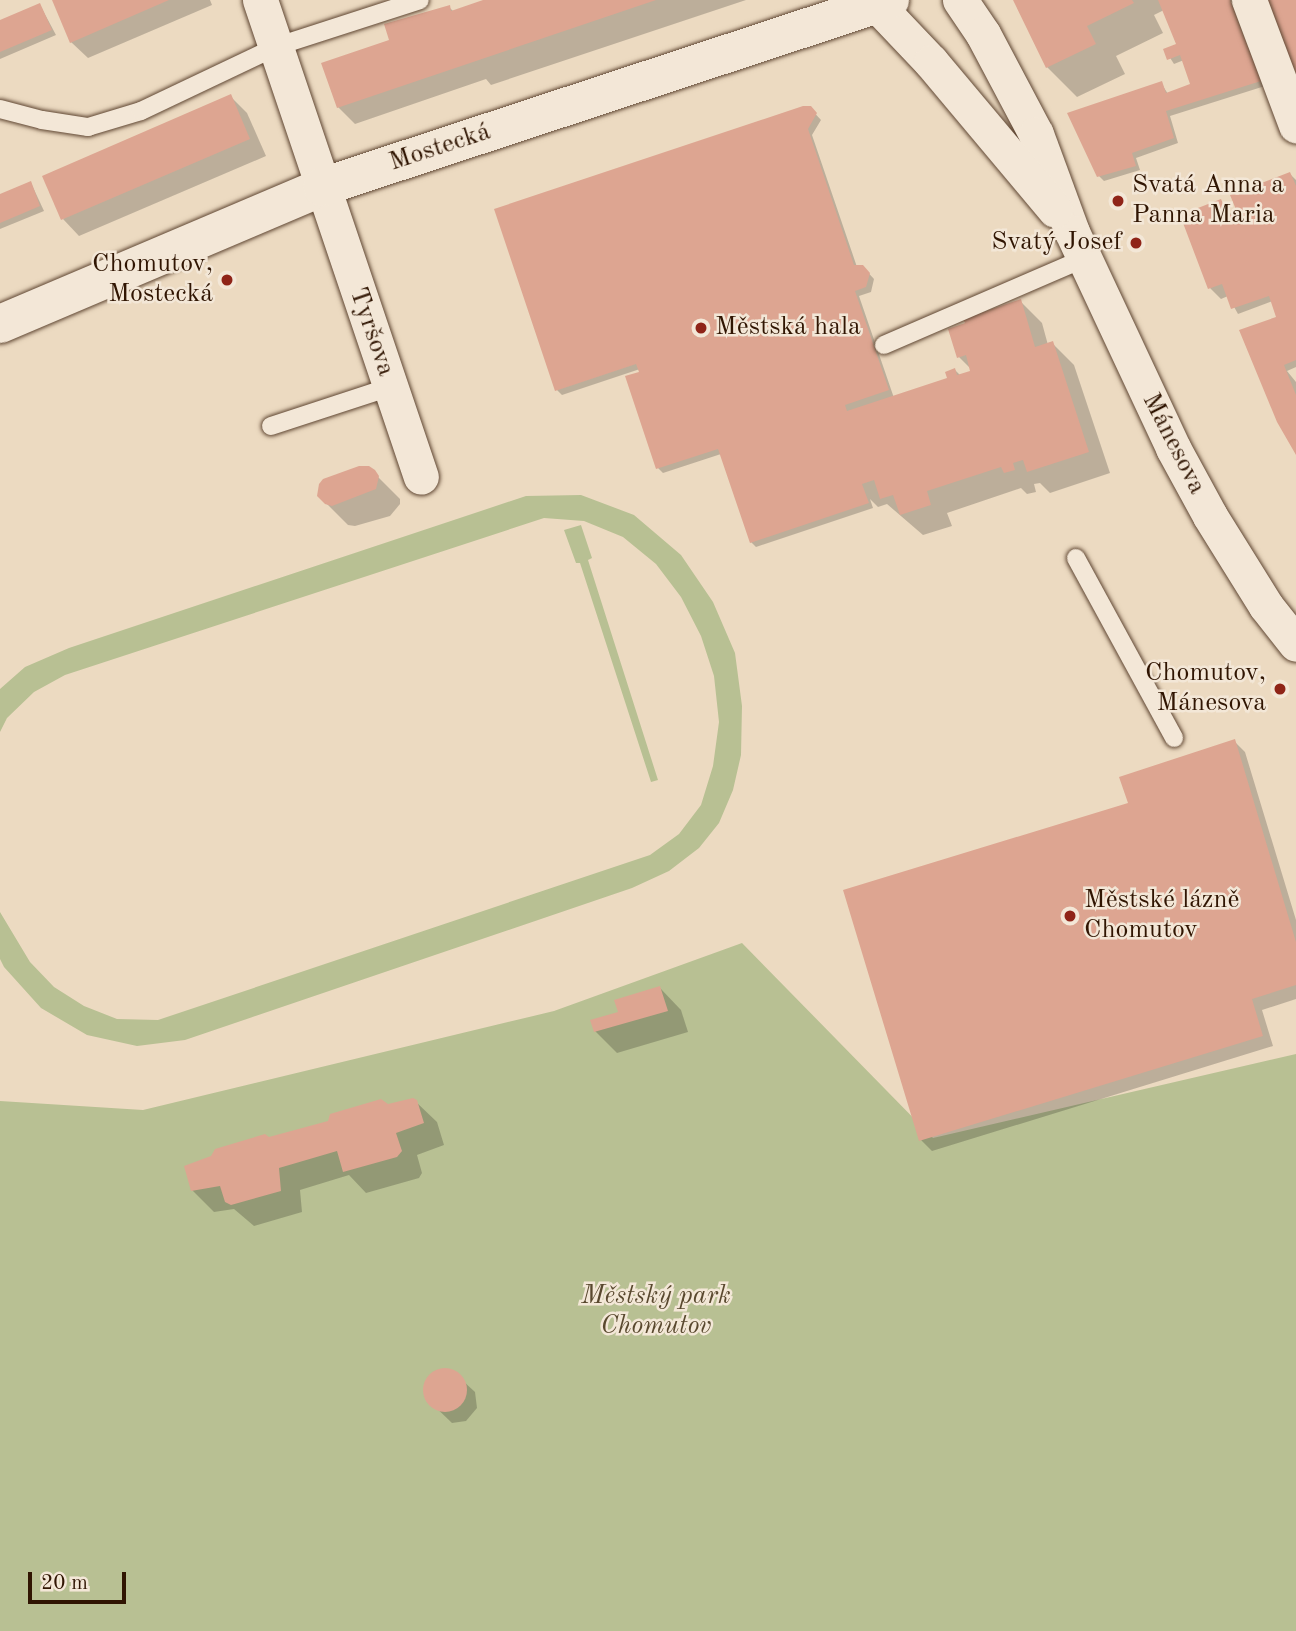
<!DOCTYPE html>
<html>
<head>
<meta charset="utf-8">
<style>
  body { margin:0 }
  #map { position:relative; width:1296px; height:1631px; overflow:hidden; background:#ecdac1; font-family:"Old Standard TT",serif }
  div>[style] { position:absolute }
  .green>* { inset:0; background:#b8c093 }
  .shadow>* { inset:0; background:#0003 }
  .building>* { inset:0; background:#dda591 }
  .round { border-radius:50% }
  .roads { filter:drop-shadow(0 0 2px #5f4632) drop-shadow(0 0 2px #5f4632) }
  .lane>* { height:18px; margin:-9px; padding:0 9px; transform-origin:9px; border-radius:9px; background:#f3e7d7 }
  .street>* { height:35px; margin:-17.5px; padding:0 17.5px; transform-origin:17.5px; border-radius:17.5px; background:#f3e7d7 }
  .secondary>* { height:38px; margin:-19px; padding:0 19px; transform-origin:19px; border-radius:19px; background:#f3e7d7 }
  .dots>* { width:19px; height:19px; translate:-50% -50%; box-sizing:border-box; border:4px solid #f3e7d7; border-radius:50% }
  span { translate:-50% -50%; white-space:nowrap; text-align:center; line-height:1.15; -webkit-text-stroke:5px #f3e7d7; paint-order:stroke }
  .street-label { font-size:26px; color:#301502 }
  .poi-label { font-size:26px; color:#301502 }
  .left { translate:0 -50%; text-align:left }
  .right { translate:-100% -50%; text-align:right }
  .park-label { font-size:26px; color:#59482e; font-style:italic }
  .scale { position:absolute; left:28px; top:1572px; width:98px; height:32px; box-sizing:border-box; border:4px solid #301502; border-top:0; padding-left:9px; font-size:21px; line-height:24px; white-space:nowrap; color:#301502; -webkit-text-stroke:5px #f3e7d7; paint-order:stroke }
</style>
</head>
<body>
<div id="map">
  <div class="green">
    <i style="clip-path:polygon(581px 495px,634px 515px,681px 555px,713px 602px,735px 653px,742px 706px,741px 755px,733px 790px,719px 823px,699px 848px,669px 871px,632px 888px,185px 1040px,137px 1046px,87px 1035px,41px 1008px,4px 967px,0 959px,0 912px,30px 962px,54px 987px,84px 1006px,117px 1019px,158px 1020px,650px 855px,679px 834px,701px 805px,713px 766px,719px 722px,714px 676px,701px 636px,681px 597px,656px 564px,623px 537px,584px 521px,544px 518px,65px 675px,34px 692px,7px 718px,0 732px,0 689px,25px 667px,69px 648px,526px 496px)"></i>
    <i style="clip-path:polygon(581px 525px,592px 558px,588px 560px,658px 780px,651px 782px,580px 563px,576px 563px,564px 530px)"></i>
    <i style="clip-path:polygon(742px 943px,933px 1138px,1296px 1054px,1296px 1631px,0 1631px,0 1101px,143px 1110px,554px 1011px)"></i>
  </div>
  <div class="shadow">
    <i style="clip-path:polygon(54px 0,210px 0,212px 5px,88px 58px,71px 42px)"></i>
    <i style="clip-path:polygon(490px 0,746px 0,491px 85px,486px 79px,355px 124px,338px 107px,391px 41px,449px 7px,454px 12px)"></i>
    <i style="clip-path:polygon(1015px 0,1231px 0,1265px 86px,1170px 116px,1178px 143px,1136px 158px,1140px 170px,1104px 181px,1099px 176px,1161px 83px,1168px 94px,1193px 85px,1184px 60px,1174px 64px,1165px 50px,1178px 45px,1164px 10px,1154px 15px,1163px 33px,1116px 56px,1125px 74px,1077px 97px,1047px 67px)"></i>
    <i style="clip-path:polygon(40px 5px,56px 35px,0 59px,0 22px)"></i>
    <i style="clip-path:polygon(231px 97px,247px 113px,266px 156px,79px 236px,63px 219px)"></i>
    <i style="clip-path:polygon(810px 108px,821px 120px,812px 135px,857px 267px,863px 267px,874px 279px,871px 292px,859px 296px,894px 398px,949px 379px,955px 370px,960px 375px,974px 372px,959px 357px,1020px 301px,1042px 323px,1048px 345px,1052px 343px,1074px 365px,1110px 473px,1050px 493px,1040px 483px,1034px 484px,1036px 492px,1027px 494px,1021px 488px,947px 513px,952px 526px,923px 535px,887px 504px,878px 507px,870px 499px,873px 508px,756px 547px,751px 542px,721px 454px,663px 473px,658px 468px,640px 369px,562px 395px,557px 390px)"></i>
    <i style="clip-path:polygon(1290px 174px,1296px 180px,1296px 367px,1287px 371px,1296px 382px,1296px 451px,1279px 421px,1278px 318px,1273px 301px,1238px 314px,1228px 296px,1221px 299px,1210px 288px,1220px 201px,1233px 216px)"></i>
    <i style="clip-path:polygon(31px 183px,44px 211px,0 229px,0 196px)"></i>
    <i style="clip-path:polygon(378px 477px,400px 499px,400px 504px,390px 516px,355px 526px,348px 525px,326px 503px)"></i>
    <i style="clip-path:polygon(1234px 741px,1245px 752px,1296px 920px,1296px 999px,1262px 1010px,1273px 1046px,932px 1151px,921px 1140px,1130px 805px)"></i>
    <i style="clip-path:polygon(660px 988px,681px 1010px,688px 1032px,617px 1053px,595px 1031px)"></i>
    <i style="clip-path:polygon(415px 1101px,437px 1122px,444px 1145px,417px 1155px,422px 1173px,419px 1178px,366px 1193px,349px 1175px,300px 1190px,302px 1212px,254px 1226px,234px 1209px,214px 1212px,192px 1190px,269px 1139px)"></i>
    <i style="clip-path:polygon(450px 1369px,475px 1392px,477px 1408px,466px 1421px,452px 1423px,428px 1400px,426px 1382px,435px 1371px)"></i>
  </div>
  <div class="building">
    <i style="clip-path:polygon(52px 0,169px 0,70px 43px)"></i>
    <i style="clip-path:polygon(483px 0,656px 0,337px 108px,321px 63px,389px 40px,384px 24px,450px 5px,451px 11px)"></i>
    <i style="clip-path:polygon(1013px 0,1132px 0,1134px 3px,1087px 26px,1096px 44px,1046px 68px)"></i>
    <i style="clip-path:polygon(1158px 0,1230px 0,1261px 81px,1166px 111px,1174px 138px,1132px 153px,1136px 166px,1097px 177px,1067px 113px,1162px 81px,1166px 93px,1190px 84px,1180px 55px,1167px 60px,1163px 49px,1176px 44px)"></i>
    <i style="clip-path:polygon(1267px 0,1296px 0,1296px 74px)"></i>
    <i style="clip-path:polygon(40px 3px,52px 30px,0 52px,0 20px)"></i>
    <i style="clip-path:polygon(231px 94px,250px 139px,61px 220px,42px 176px)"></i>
    <i style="clip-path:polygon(803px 106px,811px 106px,817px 113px,808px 129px,854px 265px,863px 265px,870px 273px,866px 287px,855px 291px,889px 390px,845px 405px,847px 411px,947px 378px,945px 372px,955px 368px,957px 375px,970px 371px,966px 355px,957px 358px,948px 329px,965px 323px,963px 319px,1021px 299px,1035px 347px,1053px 341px,1089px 452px,1027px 472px,1023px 460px,1013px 463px,1015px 470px,1004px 473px,1001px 467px,927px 491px,931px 505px,900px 515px,893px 495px,880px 499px,874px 480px,862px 484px,869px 503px,750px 543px,718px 449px,656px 469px,625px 376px,639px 372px,636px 364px,555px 391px,494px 209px)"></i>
    <i style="clip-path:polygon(1290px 172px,1296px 186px,1296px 360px,1284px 365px,1296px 395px,1296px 455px,1277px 422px,1239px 330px,1276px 317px,1269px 296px,1231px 309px,1222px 284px,1208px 289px,1180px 215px,1221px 199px,1228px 216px,1237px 212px,1230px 195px)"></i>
    <i style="clip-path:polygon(31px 181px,40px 206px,0 223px,0 194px)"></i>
    <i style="clip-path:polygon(359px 466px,369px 466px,375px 470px,379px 476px,376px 489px,332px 506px,325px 504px,317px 496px,319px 484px,323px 479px)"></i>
    <i style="clip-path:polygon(1235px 739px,1296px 942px,1296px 985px,1252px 999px,1263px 1036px,919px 1141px,843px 890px,1128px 803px,1119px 777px)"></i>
    <i style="clip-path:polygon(660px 986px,668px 1011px,594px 1032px,590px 1020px,618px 1012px,614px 1000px)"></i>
    <i style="clip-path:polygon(413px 1098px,417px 1100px,424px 1123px,396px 1133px,402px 1151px,397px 1157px,343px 1172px,337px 1151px,279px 1168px,281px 1191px,231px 1205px,225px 1202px,220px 1186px,191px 1191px,184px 1166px,211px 1156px,215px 1149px,265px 1134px,269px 1137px,328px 1121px,330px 1114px,381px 1099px,388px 1104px)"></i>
    <i class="round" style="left:423px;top:1368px;width:44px;height:44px"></i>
  </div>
  <div class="roads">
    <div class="lane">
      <i style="left:0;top:109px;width:43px;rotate:14.7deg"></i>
      <i style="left:42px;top:120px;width:47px;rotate:8.7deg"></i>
      <i style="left:88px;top:127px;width:55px;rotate:-16.8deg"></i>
      <i style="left:141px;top:111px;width:152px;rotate:-25.4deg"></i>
      <i style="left:278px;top:46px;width:149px;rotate:-17.9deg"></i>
      <i style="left:884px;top:345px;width:219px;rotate:-23.4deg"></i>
      <i style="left:271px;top:426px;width:125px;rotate:-18.1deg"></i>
      <i style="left:1076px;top:558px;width:205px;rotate:61.4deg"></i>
    </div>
    <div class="street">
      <i style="left:260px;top:0;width:503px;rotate:71.35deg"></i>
      <i style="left:960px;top:0;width:41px;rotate:55.9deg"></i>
      <i style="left:983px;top:34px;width:113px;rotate:62.1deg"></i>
      <i style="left:1036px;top:134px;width:104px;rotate:69.8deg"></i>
      <i style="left:1072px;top:232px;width:238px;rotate:64.9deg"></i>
      <i style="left:1173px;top:448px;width:77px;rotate:61.4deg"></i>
      <i style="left:1210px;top:516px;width:106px;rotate:58.1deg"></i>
      <i style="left:1266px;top:606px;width:48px;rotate:51.7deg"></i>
      <i style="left:1249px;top:0;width:134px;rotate:69.4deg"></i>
      <i style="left:876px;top:4px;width:80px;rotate:46.5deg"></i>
      <i style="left:931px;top:62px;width:193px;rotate:50deg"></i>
    </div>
    <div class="secondary">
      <i style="left:0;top:324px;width:350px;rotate:-23deg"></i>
      <i style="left:322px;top:187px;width:598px;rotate:-18.22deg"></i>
    </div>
  </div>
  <div class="dots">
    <i style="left:1118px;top:201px;background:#8f2418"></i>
    <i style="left:1136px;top:243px;background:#8f2418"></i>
    <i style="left:227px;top:280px;background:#8f2418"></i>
    <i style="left:701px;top:328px;background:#8f2418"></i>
    <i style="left:1280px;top:689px;background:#8f2418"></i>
    <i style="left:1070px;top:916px;background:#8f2418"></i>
  </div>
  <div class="street-label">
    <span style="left:440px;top:148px;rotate:-18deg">Mostecká</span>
    <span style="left:371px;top:332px;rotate:71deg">Tyršova</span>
    <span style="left:1173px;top:444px;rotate:63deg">Mánesova</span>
  </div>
  <div class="poi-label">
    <span class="left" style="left:1132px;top:201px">Svatá Anna a<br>Panna Maria</span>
    <span class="right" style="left:1122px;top:243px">Svatý Josef</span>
    <span class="right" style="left:213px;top:280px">Chomutov,<br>Mostecká</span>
    <span class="left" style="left:715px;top:328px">Městská hala</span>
    <span class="right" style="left:1266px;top:689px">Chomutov,<br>Mánesova</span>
    <span class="left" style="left:1084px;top:916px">Městské lázně<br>Chomutov</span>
  </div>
  <div class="park-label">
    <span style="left:656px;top:1312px">Městský park<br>Chomutov</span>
  </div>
  <div class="scale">20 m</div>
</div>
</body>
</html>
